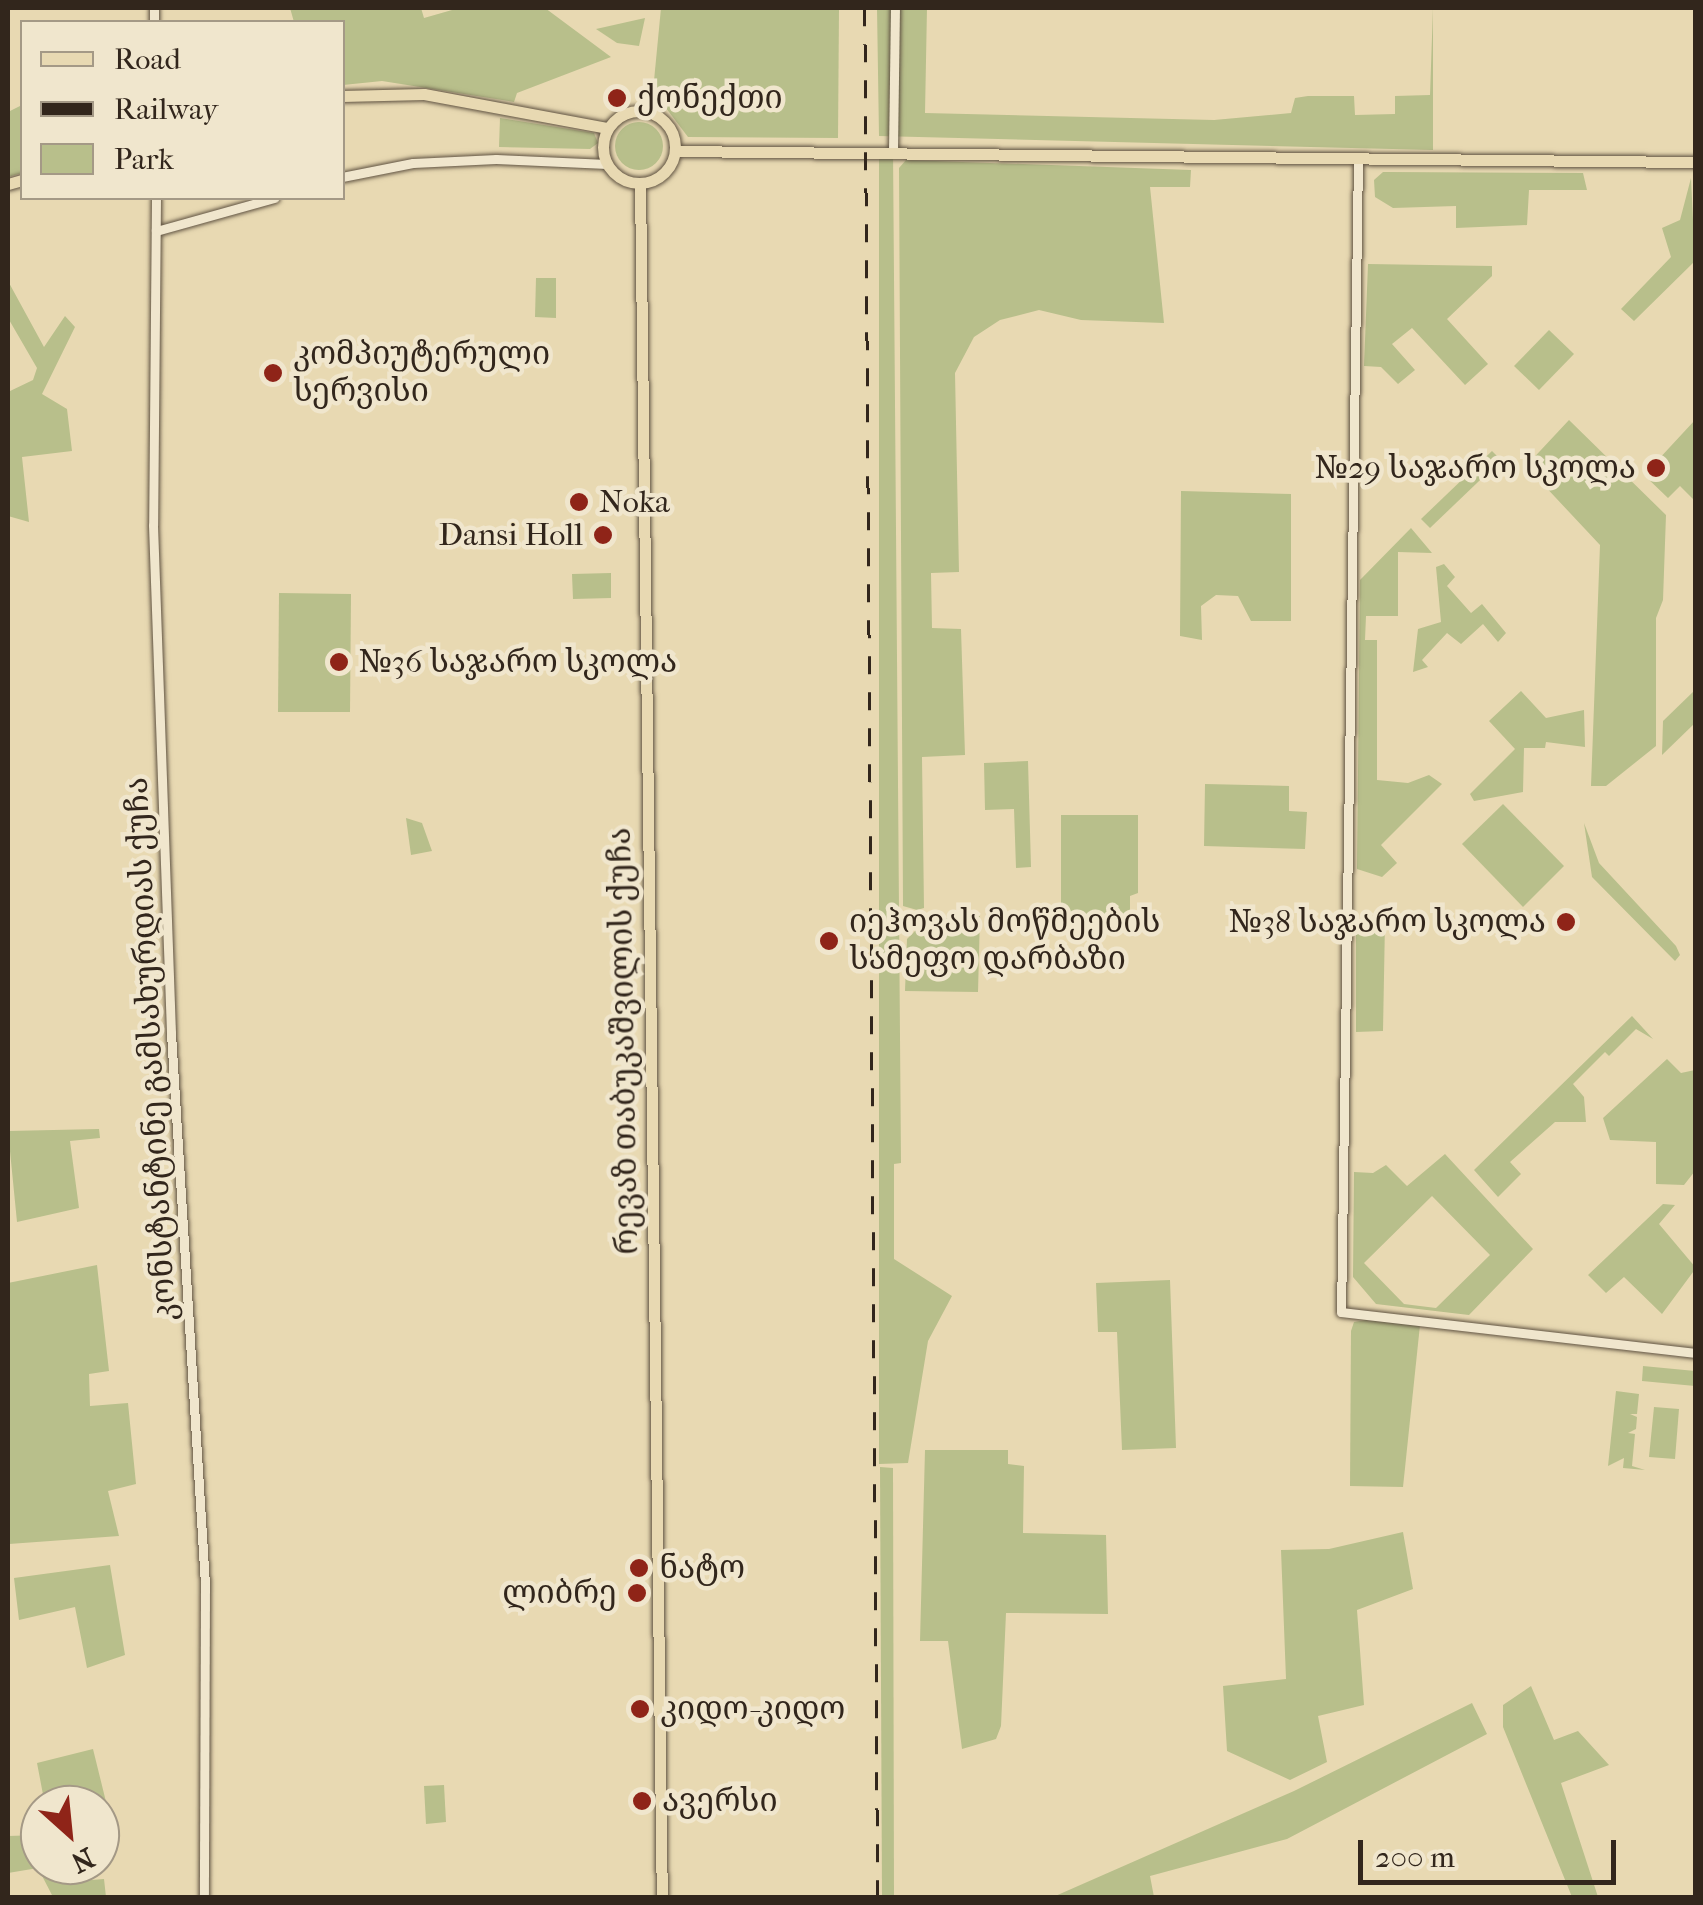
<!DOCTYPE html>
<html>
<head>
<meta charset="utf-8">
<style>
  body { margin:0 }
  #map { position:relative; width:1703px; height:1905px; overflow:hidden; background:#e8d9b2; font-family:"IM FELL French Canon","Noto Serif Georgian",serif }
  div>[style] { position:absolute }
  .green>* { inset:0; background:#b8bf8b }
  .round { border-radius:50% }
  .roads { filter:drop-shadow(0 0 2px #605342) drop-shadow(0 0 2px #605342) }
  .minor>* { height:9px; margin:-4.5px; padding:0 4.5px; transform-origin:4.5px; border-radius:4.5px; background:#f0e6cd }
  .major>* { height:11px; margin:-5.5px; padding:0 5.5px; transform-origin:5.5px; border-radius:5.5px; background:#e8d9b2 }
  .major>.ring { margin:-5.5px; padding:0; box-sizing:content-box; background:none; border:11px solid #e8d9b2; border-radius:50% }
  .rail>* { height:2.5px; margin-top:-1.25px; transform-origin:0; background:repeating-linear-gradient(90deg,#32261c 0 18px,transparent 0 36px) }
  .dots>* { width:28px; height:28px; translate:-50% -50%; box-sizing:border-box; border:5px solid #f0e6cd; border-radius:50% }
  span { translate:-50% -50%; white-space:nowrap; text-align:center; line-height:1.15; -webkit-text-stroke:9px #f0e6cd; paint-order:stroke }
  .poi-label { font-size:32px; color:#32261c }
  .left { translate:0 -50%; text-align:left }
  .right { translate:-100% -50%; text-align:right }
  .street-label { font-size:32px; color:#32261c }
  .frame { position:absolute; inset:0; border:10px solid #32261c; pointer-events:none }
  .legend { position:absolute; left:20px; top:20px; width:325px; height:180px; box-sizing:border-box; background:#f0e6cd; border:2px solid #a49986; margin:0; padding:12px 18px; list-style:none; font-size:30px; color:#32261c }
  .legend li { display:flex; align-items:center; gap:20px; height:50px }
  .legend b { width:50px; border:2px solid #a49986 }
  .north { position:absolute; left:20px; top:1785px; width:100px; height:100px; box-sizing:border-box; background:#f0e6cd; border:2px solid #a49986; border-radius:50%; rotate:153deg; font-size:28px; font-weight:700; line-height:40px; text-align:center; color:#32261c }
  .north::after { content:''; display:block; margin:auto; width:35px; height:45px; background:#8f2418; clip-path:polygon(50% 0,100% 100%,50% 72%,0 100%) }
  .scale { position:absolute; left:1358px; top:1840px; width:258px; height:45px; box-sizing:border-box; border:5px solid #32261c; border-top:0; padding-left:12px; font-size:30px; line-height:35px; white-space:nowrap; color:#32261c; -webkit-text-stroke:8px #f0e6cd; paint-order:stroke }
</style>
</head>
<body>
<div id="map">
  <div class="green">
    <i style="clip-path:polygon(290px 8px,421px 8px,424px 18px,459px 8px,545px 8px,611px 57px,517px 93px,514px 102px,382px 81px,343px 85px,342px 22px,294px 22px)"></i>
    <i style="clip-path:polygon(661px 8px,839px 8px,838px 138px,688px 137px,653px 91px)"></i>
    <i style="clip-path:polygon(877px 8px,927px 8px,925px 113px,1214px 120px,1291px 113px,1295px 98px,1308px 96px,1354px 96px,1355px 115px,1395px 114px,1395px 96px,1430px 95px,1433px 8px,1433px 150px,879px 136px)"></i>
    <i style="clip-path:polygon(645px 18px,639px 46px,617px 43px,596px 29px)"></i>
    <i style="clip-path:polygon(22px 105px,22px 173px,8px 177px,8px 112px)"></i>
    <i style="clip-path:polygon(500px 118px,594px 133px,598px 143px,590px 149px,499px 147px)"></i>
    <i class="round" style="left:615px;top:122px;width:48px;height:48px"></i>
    <i style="clip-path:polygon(879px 149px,893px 150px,901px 1163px,894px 1164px,894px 1259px,952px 1296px,928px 1341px,908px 1463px,879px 1464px)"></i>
    <i style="clip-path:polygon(906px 160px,1191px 170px,1190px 187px,1150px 187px,1164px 323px,1081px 320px,1039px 310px,1000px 320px,974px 337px,955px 373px,959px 572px,931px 573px,932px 628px,961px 629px,965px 755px,922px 757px,924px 908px,917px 910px,903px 906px,899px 168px)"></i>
    <i style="clip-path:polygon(1383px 172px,1583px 173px,1587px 190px,1529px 190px,1527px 225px,1456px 228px,1456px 206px,1393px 208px,1375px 197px,1374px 180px)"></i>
    <i style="clip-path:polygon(1691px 178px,1695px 261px,1634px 321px,1621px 309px,1671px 257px,1662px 228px,1680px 220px)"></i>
    <i style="clip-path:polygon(1368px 264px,1492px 266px,1492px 276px,1447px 319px,1488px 364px,1465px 385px,1412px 328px,1392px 344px,1415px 370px,1398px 384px,1381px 367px,1364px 366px)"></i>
    <i style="clip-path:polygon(536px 278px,556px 278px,556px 318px,535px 317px)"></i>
    <i style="clip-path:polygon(8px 281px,44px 347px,65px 316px,75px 327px,42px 394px,67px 409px,72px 451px,22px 457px,29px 522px,8px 516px,8px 392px,33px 380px,37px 368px,8px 318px)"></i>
    <i style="clip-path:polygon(1549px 330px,1574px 354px,1539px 390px,1514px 366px)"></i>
    <i style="clip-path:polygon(1569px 420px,1666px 515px,1663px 600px,1656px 618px,1656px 746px,1606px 786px,1591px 786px,1600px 545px,1526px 466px)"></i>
    <i style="clip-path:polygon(1695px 420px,1695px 501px,1680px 486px,1668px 498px,1644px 475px)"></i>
    <i style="clip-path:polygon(1492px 451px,1501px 460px,1430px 528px,1421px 519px)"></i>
    <i style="clip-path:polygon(1181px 491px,1291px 494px,1291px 621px,1251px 621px,1238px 596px,1216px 595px,1201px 606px,1202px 640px,1180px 636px)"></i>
    <i style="clip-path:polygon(1411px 528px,1432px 553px,1398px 552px,1398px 616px,1366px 616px,1365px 640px,1377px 640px,1377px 780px,1408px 783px,1429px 775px,1442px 784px,1381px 845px,1397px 863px,1382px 877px,1357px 869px,1360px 580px)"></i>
    <i style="clip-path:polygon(1444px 564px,1455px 577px,1447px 586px,1471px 613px,1482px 604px,1506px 633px,1498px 642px,1483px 624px,1461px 644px,1447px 633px,1422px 660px,1428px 667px,1413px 672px,1418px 629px,1441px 622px,1436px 567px)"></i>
    <i style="clip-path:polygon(611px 573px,611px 598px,573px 599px,572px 574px)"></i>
    <i style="clip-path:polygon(279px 593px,351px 594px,350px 712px,278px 712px)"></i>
    <i style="clip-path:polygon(1695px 690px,1695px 723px,1662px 755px,1663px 721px)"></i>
    <i style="clip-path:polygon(1521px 691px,1546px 718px,1584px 710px,1585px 747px,1546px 742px,1545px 748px,1524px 748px,1523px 792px,1474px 801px,1470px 794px,1515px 749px,1489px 721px)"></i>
    <i style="clip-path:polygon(1028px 761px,1031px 867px,1016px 868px,1014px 809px,985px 810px,984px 763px)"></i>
    <i style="clip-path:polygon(1205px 784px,1289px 786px,1289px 811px,1307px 812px,1305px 849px,1204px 846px)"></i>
    <i style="clip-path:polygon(1503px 804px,1564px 866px,1523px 907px,1462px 844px)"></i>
    <i style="clip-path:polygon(1061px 815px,1138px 815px,1138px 893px,1130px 896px,1130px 930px,1061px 930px)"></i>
    <i style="clip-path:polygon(406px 818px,422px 823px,432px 851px,411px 855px)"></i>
    <i style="clip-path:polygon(1584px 823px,1599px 863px,1676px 946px,1680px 955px,1675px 961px,1592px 877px)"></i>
    <i style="clip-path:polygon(980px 916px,978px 992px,905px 991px,907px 939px,917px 929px,931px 919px)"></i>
    <i style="clip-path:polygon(1378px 916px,1385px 922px,1383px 1031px,1356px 1032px,1356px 931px)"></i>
    <i style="clip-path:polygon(1632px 1016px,1653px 1039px,1636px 1029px,1609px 1056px,1605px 1052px,1573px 1084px,1584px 1097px,1586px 1122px,1555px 1122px,1510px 1162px,1521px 1174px,1498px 1197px,1474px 1170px)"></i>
    <i style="clip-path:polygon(1667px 1059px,1681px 1073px,1695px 1070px,1695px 1171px,1684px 1185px,1656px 1184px,1656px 1142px,1610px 1140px,1603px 1118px)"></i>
    <i style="clip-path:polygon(99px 1129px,100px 1138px,70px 1141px,79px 1208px,17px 1222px,8px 1131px)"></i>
    <i style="clip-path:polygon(evenodd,1445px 1154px,1533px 1249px,1469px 1315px,1376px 1304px,1353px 1277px,1354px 1172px,1373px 1173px,1386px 1165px,1407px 1186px,1445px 1154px,1432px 1196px,1490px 1255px,1436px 1308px,1404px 1304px,1364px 1263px,1432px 1196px)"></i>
    <i style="clip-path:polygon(1663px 1204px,1675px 1205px,1659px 1224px,1696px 1268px,1662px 1314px,1624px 1277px,1606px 1293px,1588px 1275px)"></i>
    <i style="clip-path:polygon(97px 1265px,109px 1371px,89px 1374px,90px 1406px,128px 1403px,136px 1484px,108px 1491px,119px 1536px,9px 1544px,8px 1283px)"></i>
    <i style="clip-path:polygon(1170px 1280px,1176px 1448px,1122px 1450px,1117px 1332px,1098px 1332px,1096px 1283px)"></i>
    <i style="clip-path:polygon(1366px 1320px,1420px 1325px,1403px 1487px,1350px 1486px,1351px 1331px,1354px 1322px)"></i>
    <i style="clip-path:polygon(1643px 1366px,1695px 1371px,1695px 1386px,1642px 1381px)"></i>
    <i style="clip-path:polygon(1616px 1391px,1639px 1394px,1637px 1414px,1630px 1414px,1637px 1417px,1636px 1429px,1628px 1433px,1635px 1434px,1632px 1466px,1645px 1470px,1623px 1468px,1624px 1458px,1608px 1466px)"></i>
    <i style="clip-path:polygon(1654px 1407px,1679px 1409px,1675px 1459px,1649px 1457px)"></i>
    <i style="clip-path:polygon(925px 1450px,1008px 1450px,1008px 1464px,1024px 1466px,1023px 1533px,1106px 1535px,1108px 1614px,1006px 1613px,1001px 1726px,996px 1739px,962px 1749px,948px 1641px,920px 1641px)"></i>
    <i style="clip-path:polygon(880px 1467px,893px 1468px,894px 1898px,882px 1897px)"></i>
    <i style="clip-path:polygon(1403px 1532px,1413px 1589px,1357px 1610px,1364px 1705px,1318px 1716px,1327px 1762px,1290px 1780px,1227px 1751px,1223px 1686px,1286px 1679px,1281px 1550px,1329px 1549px)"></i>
    <i style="clip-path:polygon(110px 1565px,125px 1655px,87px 1668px,75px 1607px,19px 1620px,14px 1578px)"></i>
    <i style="clip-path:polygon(1531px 1686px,1554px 1740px,1578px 1731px,1609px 1765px,1561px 1783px,1598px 1897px,1572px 1897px,1503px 1727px,1503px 1705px)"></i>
    <i style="clip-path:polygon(1472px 1703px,1487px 1734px,1287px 1839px,1150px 1876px,1154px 1897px,1053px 1897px,1294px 1791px)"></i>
    <i style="clip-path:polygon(93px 1749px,110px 1818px,100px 1820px,100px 1805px,45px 1805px,37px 1763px)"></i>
    <i style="clip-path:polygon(444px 1785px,446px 1822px,426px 1824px,424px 1786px)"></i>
    <i style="clip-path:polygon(8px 1836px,40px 1835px,40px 1865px,87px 1865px,91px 1880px,104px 1879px,106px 1897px,53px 1897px,38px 1868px,8px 1873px)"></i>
  </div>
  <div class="roads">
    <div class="minor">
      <i style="left:154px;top:22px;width:14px;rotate:-90deg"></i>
      <i style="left:893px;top:150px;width:142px;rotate:-89.2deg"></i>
      <i style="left:1358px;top:157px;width:1155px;rotate:90.84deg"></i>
      <i style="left:1341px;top:1312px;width:357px;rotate:6.6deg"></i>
      <i style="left:342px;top:177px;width:72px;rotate:-11.2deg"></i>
      <i style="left:413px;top:163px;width:83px;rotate:-2.8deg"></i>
      <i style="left:496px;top:159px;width:111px;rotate:2.6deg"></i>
      <i style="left:156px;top:198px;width:327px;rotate:90.5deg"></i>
      <i style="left:153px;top:525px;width:508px;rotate:87.97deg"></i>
      <i style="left:171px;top:1033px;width:552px;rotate:86.47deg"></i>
      <i style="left:205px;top:1584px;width:314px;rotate:90.2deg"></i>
      <i style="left:156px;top:231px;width:123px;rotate:-15.6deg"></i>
    </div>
    <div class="major">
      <i style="left:342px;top:96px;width:82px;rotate:-1.4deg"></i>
      <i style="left:424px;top:94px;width:187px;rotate:10.5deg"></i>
      <i class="ring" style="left:603px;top:111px;width:61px;height:61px"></i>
      <i style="left:675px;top:151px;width:1021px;rotate:0.62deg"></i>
      <i style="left:640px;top:183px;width:1715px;rotate:89.27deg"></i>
      <i style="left:8px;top:184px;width:15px;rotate:-16deg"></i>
    </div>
  </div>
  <div class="rail">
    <i style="left:865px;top:8px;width:1890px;rotate:89.61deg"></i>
  </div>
  <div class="dots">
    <i style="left:617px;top:98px;background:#8f2418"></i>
    <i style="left:273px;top:373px;background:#8f2418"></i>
    <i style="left:1656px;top:468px;background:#8f2418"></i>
    <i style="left:579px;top:502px;background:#8f2418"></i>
    <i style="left:603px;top:535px;background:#8f2418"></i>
    <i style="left:339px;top:662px;background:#8f2418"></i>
    <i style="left:1566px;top:922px;background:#8f2418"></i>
    <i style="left:829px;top:941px;background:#8f2418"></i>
    <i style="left:639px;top:1568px;background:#8f2418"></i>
    <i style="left:637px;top:1593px;background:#8f2418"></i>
    <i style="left:640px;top:1709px;background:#8f2418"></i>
    <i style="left:642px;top:1801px;background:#8f2418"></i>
  </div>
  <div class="poi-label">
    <span class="left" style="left:637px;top:98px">ქონექთი</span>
    <span class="left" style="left:293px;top:373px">კომპიუტერული<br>სერვისი</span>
    <span class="right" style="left:1636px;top:468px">№29 საჯარო სკოლა</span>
    <span class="left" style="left:599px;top:502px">Noka</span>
    <span class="right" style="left:583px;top:535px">Dansi Holl</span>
    <span class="left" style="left:359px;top:662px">№36 საჯარო სკოლა</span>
    <span class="right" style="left:1546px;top:922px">№38 საჯარო სკოლა</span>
    <span class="left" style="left:849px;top:941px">იეჰოვას მოწმეების<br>სამეფო დარბაზი</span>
    <span class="left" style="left:659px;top:1568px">ნატო</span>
    <span class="right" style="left:617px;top:1593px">ლიბრე</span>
    <span class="left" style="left:660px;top:1709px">კიდო-კიდო</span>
    <span class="left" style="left:662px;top:1801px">ავერსი</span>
  </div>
  <div class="street-label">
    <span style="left:624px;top:1041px;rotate:-91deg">რევაზ თაბუკაშვილის ქუჩა</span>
    <span style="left:151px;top:1049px;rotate:-93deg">კონსტანტინე გამსახურდიას ქუჩა</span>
  </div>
  <div class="frame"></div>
  <ul class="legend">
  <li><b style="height:12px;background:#e8d9b2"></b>Road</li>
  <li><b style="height:12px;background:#32261c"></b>Railway</li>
  <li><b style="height:28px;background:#b8bf8b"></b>Park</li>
  </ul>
  <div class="north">N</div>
  <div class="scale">200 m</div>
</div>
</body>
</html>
